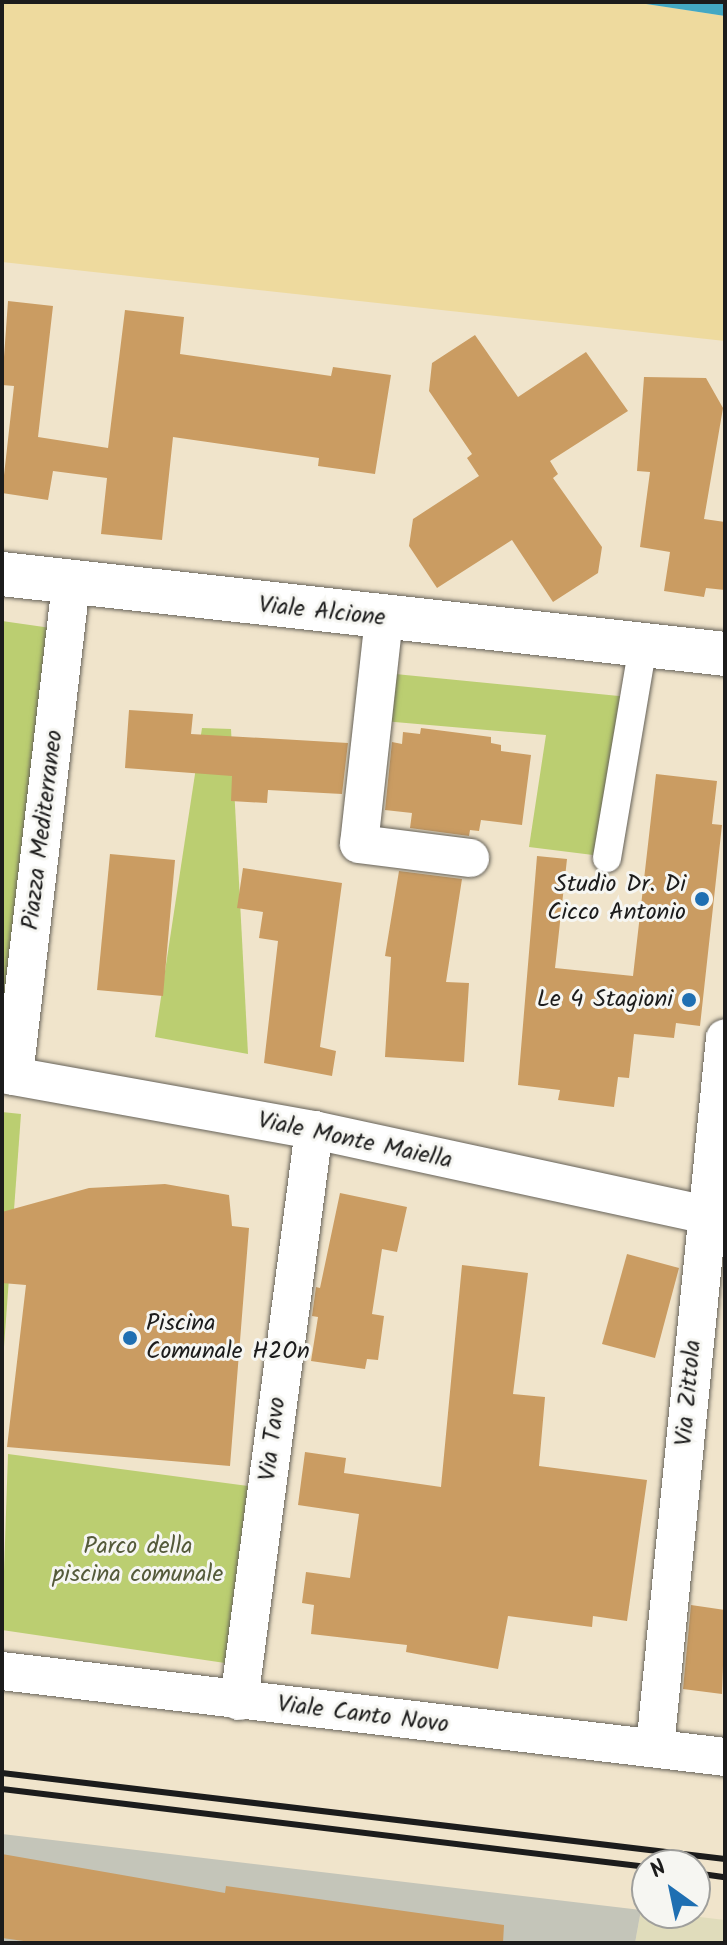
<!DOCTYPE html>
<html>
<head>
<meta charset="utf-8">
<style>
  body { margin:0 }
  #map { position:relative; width:727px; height:1945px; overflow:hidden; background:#f0e4cb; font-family:Kalam,sans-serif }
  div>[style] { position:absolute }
  .built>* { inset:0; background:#e0dcbb }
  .industrial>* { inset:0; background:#c4c5b9 }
  .green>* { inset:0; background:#bbce71 }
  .sand>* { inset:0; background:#eeda9e }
  .water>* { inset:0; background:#43a8c3 }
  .building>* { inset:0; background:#ca9c62 }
  .roads { filter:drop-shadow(0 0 2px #666259) drop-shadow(0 0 2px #666259) }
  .pedestrian>* { height:28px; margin:-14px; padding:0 14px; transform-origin:14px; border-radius:14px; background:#fff }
  .minor>* { height:38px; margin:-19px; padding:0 19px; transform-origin:19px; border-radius:19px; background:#fff }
  .tertiary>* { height:44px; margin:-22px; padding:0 22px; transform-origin:22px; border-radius:22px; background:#fff }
  .rail>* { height:6px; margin:-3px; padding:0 3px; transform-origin:3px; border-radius:3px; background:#1c1c1c }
  .dots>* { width:22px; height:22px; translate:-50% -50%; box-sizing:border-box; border:4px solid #f6f6f2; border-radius:50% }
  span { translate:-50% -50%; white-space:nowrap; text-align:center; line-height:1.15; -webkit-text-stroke:6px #f6f6f2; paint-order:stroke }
  .street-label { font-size:24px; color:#1c1c1c }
  .poi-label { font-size:24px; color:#1c1c1c }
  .right { translate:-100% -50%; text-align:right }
  .left { translate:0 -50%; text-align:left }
  .park-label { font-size:24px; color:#545a3a }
  .frame { position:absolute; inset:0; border:4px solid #1c1c1c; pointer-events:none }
  .north { position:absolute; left:631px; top:1849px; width:80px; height:80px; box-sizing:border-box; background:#f6f6f2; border:2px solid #9f9f9c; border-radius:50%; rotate:327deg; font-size:22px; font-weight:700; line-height:32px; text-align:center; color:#1c1c1c }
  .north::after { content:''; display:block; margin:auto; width:28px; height:36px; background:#1f6fb2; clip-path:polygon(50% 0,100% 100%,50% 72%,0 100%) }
</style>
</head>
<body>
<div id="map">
  <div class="built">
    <div style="clip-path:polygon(641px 1910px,725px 1920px,725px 1943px,635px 1943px)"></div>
  </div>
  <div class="industrial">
    <div style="clip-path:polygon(2px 1834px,641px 1910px,635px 1943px,2px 1943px)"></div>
  </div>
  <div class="green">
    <div style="clip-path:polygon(2px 621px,51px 628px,2px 1033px)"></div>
    <div style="clip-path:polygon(385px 673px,629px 697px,593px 855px,529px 847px,546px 735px,383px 721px)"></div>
    <div style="clip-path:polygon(202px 728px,231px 729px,248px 1054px,155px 1037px)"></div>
    <div style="clip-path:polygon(2px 1112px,21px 1114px,2px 1374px)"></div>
    <div style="clip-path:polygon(8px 1454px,248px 1486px,225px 1663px,2px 1630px)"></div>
  </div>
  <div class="sand">
    <div style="clip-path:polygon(2px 2px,633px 2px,725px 16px,725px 341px,2px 262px)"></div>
  </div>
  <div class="water">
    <div style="clip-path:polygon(633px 2px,725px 2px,725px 16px)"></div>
  </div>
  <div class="building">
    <div style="clip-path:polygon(8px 301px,53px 306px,38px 437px,108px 448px,125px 310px,184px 317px,180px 354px,331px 376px,333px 367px,391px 375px,375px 474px,318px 466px,319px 458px,173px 437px,162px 540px,101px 534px,107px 478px,53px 471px,48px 500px,2px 493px,14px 386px,2px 385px)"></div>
    <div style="clip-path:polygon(475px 335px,518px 397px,586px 352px,628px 411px,550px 461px,558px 474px,553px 478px,602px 547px,598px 573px,553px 602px,512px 540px,437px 588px,409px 546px,413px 519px,479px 476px,467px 458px,472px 454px,429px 391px,432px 363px)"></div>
    <div style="clip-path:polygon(644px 377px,706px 378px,723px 408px,704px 519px,725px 522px,725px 590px,706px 588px,704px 597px,664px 591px,670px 552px,640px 547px,650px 472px,637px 471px)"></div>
    <div style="clip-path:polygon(129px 710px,193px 714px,191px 734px,348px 743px,342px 794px,268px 790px,267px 803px,231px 801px,232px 776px,125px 768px)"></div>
    <div style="clip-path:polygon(421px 728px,491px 737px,491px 743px,501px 745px,501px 751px,531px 755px,522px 825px,481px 820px,479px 831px,470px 830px,469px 836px,410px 828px,412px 813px,385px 810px,392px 742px,402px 744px,403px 732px,420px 734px)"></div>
    <div style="clip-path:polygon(656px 774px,717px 781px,712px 824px,722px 825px,700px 1026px,676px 1023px,674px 1038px,634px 1034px,629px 1078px,618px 1077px,614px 1107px,558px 1100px,560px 1090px,518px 1085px,537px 856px,567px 859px,555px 968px,633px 976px)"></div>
    <div style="clip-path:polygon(110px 854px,175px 860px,163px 996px,97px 990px)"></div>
    <div style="clip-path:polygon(243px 868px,342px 883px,320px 1047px,336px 1051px,332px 1076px,264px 1063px,278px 941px,259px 938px,263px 912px,237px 908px)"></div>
    <div style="clip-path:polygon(399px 871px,462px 879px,446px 982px,469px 983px,464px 1062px,385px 1057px,391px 957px,385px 956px)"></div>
    <div style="clip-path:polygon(165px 1184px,229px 1195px,232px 1226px,249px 1228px,230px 1466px,7px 1447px,26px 1285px,2px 1283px,2px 1212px,89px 1188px)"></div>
    <div style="clip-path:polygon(340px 1193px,407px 1207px,397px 1252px,382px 1249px,372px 1314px,384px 1316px,378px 1360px,367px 1359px,365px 1369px,311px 1361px,318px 1317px,312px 1316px,316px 1287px,320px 1288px)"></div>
    <div style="clip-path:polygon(627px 1254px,679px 1268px,655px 1358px,602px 1344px)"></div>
    <div style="clip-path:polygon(462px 1265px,528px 1273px,513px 1394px,545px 1397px,539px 1466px,647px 1480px,627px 1621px,593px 1616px,592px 1627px,508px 1616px,498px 1669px,406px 1652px,407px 1645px,311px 1634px,314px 1605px,302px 1603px,306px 1572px,350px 1578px,359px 1514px,298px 1505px,305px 1452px,346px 1458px,344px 1473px,441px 1487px)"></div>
    <div style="clip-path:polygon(691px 1605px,725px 1610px,722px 1694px,683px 1689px)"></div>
    <div style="clip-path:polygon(2px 1854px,225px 1893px,226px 1886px,504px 1925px,503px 1943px,38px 1943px,2px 1938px)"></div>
  </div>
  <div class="roads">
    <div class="pedestrian">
      <div style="left:607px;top:858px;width:216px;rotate:-80.4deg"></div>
    </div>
    <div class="minor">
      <div style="left:384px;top:618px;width:227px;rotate:96.3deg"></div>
      <div style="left:359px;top:844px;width:112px;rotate:7.2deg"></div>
      <div style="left:2px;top:1074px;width:317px;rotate:10.2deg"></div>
      <div style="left:314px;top:1130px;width:401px;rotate:12.2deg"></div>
      <div style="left:706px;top:1215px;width:21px;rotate:25deg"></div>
      <div style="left:14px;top:1076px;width:496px;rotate:-83.4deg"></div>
      <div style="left:2px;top:1671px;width:728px;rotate:6.78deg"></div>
      <div style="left:239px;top:1701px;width:576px;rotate:-82.52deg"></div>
      <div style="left:655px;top:1748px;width:713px;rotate:-84.37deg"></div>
    </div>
    <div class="tertiary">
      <div style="left:2px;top:574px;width:727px;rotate:6.31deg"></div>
    </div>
  </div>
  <div class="rail">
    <div style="left:2px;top:1773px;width:728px;rotate:6.78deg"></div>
    <div style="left:2px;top:1789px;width:650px;rotate:6.9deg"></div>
    <div style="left:695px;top:1873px;width:30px;rotate:8deg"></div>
  </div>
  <div class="dots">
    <div style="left:702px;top:899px;background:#1f6fb2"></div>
    <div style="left:689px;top:1000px;background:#1f6fb2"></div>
    <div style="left:130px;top:1338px;background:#1f6fb2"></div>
  </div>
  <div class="street-label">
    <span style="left:322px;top:612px;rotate:6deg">Viale Alcione</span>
    <span style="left:43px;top:830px;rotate:-83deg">Piazza Mediterraneo</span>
    <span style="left:355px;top:1141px;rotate:12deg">Viale Monte Maiella</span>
    <span style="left:689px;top:1393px;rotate:-85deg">Via Zittola</span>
    <span style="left:273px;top:1439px;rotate:-83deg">Via Tavo</span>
    <span style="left:363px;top:1715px;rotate:7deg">Viale Canto Novo</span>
  </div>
  <div class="poi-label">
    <span class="right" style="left:686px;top:899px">Studio Dr. Di<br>Cicco Antonio</span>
    <span class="right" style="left:673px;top:1000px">Le 4 Stagioni</span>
    <span class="left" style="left:146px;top:1338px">Piscina<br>Comunale H2On</span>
  </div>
  <div class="park-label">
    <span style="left:138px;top:1561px">Parco della<br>piscina comunale</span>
  </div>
  <div class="frame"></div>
  <div class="north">N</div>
</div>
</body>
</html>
